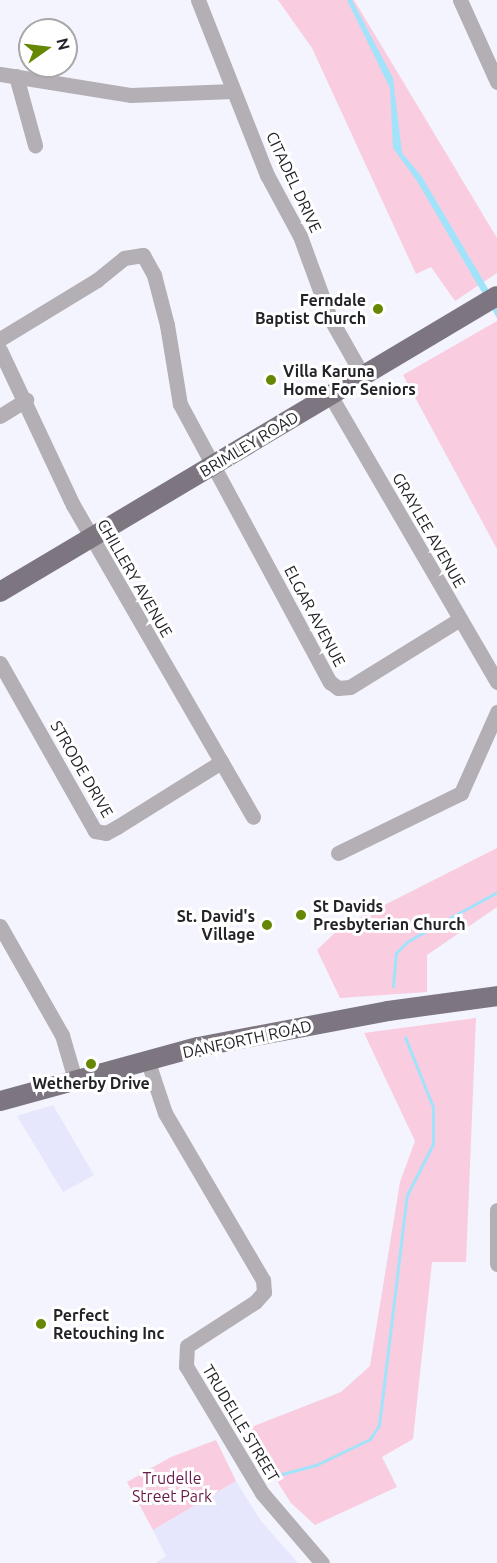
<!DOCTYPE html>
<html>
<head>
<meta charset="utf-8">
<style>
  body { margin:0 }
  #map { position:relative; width:497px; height:1563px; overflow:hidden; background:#f3f4fd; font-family:Ubuntu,sans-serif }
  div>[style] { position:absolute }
  .built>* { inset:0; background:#e6e7fd }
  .green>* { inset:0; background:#f9cce0 }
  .water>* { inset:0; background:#a0e3fa }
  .stream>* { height:3px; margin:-1.5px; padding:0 1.5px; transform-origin:1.5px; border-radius:1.5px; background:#a0e3fa }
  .minor>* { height:15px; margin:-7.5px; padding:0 7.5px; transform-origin:7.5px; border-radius:7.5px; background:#b3afb5 }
  .major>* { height:20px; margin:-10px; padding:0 10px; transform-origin:10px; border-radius:10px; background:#7d7680 }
  .dots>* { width:16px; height:16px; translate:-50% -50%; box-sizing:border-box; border:3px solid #fff; border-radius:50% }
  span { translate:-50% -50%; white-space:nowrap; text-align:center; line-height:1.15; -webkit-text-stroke:6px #fff; paint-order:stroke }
  .street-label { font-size:16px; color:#232328 }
  .poi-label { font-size:16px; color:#232328; font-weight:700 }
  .right { translate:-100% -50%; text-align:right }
  .left { translate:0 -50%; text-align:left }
  .park-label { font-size:16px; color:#691947 }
  .north { position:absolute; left:18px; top:18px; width:60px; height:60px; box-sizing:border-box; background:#fff; border:2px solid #a7a7a9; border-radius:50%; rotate:76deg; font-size:16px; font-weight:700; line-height:24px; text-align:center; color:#232328 }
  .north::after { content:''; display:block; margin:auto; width:21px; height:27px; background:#668701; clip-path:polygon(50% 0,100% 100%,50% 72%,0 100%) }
</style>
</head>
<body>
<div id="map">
  <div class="built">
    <div style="clip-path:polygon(53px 1105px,94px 1175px,63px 1192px,17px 1116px)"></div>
    <div style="clip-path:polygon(236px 1481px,261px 1521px,298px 1563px,156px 1563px,166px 1556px,153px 1530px)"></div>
  </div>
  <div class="green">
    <div style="clip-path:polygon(278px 0,354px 0,497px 238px,497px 273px,455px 301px,431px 267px,416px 274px,312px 48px)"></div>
    <div style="clip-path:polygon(497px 321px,497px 549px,403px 375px)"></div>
    <div style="clip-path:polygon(497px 848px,497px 907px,427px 955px,427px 992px,340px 998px,317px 950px,341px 927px)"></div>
    <div style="clip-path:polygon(476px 1018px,466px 1262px,432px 1262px,413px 1439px,382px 1457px,397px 1487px,315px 1525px,291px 1503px,244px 1430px,341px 1392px,370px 1366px,400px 1182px,415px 1141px,364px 1033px)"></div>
    <div style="clip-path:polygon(216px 1440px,236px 1481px,153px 1530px,127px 1482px,171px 1457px)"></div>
  </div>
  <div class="water">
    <div style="clip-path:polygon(347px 0,352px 0,393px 78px,402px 153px,422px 177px,497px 304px,497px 318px,417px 181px,393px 148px,390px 88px)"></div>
  </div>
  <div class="stream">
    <div style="left:393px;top:986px;width:33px;rotate:-85deg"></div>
    <div style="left:396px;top:953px;width:17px;rotate:-45deg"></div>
    <div style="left:408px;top:941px;width:102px;rotate:-28.8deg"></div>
    <div style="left:282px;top:1474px;width:35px;rotate:-15deg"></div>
    <div style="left:316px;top:1465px;width:60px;rotate:-25.7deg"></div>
    <div style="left:370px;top:1439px;width:17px;rotate:-57deg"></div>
    <div style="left:379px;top:1425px;width:232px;rotate:-83.1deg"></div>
    <div style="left:407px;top:1195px;width:57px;rotate:-63deg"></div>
    <div style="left:433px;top:1144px;width:37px;rotate:-90deg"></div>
    <div style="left:433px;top:1107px;width:75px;rotate:-111.8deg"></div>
  </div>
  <div class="minor">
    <div style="left:198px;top:0;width:188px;rotate:68.5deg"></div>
    <div style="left:267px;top:175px;width:69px;rotate:61.6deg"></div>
    <div style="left:300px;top:236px;width:87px;rotate:69.9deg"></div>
    <div style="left:330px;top:318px;width:67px;rotate:60.4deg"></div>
    <div style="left:460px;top:0;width:90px;rotate:65.7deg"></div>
    <div style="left:0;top:74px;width:133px;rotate:9.1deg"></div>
    <div style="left:131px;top:95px;width:102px;rotate:-2.2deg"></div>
    <div style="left:16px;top:76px;width:72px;rotate:74.6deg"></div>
    <div style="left:0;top:339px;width:114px;rotate:-31.3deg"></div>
    <div style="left:97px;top:280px;width:35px;rotate:-39deg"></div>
    <div style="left:124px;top:258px;width:19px;rotate:-9deg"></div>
    <div style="left:143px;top:255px;width:23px;rotate:61deg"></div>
    <div style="left:154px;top:275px;width:52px;rotate:75.4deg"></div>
    <div style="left:167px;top:325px;width:80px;rotate:80.7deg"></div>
    <div style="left:180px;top:404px;width:316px;rotate:61.7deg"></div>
    <div style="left:330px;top:682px;width:10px;rotate:37deg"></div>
    <div style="left:338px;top:688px;width:12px;rotate:-5deg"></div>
    <div style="left:350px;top:687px;width:129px;rotate:-31.7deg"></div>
    <div style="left:0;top:350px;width:171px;rotate:64.8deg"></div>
    <div style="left:73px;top:505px;width:360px;rotate:60deg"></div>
    <div style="left:330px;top:395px;width:332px;rotate:59.8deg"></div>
    <div style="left:0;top:416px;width:31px;rotate:-32deg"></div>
    <div style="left:0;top:663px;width:193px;rotate:60.5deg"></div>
    <div style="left:95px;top:831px;width:11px;rotate:10deg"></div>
    <div style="left:106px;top:833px;width:13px;rotate:-29deg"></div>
    <div style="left:117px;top:827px;width:123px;rotate:-32deg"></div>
    <div style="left:338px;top:853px;width:137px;rotate:-26deg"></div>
    <div style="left:461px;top:793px;width:89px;rotate:-66deg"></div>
    <div style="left:0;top:926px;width:125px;rotate:60.4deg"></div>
    <div style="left:62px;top:1035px;width:50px;rotate:73.7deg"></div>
    <div style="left:148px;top:1062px;width:54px;rotate:71.6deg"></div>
    <div style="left:165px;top:1113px;width:194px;rotate:59.6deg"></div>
    <div style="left:263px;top:1280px;width:12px;rotate:85deg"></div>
    <div style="left:264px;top:1292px;width:13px;rotate:132deg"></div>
    <div style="left:255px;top:1302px;width:81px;rotate:147.1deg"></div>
    <div style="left:187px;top:1346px;width:20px;rotate:93deg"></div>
    <div style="left:186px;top:1366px;width:148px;rotate:59.1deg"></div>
    <div style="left:262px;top:1493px;width:92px;rotate:49.4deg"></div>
    <div style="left:497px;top:1210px;width:54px;rotate:90deg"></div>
  </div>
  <div class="major">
    <div style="left:0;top:592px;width:578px;rotate:-30.78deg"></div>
    <div style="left:0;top:1101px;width:205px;rotate:-15.3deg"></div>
    <div style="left:198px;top:1047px;width:193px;rotate:-10.7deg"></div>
    <div style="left:388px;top:1011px;width:110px;rotate:-7.8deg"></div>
  </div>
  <div class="dots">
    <div style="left:378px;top:309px;background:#668701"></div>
    <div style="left:271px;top:380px;background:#668701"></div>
    <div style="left:301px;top:915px;background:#668701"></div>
    <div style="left:267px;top:925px;background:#668701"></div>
    <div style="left:91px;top:1064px;background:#668701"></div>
    <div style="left:41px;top:1324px;background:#668701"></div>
  </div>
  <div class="street-label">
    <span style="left:294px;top:182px;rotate:65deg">CITADEL DRIVE</span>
    <span style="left:249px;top:444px;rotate:-31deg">BRIMLEY ROAD</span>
    <span style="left:429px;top:530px;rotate:60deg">GRAYLEE AVENUE</span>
    <span style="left:135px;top:578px;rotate:60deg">CHILLERY AVENUE</span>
    <span style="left:315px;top:616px;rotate:62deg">ELGAR AVENUE</span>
    <span style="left:82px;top:769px;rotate:60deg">STRODE DRIVE</span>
    <span style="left:247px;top:1039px;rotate:-12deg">DANFORTH ROAD</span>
    <span style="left:241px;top:1423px;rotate:59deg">TRUDELLE STREET</span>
  </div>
  <div class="poi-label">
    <span class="right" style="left:366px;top:309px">Ferndale<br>Baptist Church</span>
    <span class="left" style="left:283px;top:380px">Villa Karuna<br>Home For Seniors</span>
    <span class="left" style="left:313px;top:915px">St Davids<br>Presbyterian Church</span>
    <span class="right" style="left:255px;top:925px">St. David's<br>Village</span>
    <span style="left:91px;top:1083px">Wetherby Drive</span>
    <span class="left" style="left:53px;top:1324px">Perfect<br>Retouching Inc</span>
  </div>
  <div class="park-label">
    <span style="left:172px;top:1487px">Trudelle<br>Street Park</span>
  </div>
  <div class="north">N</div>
</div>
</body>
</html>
